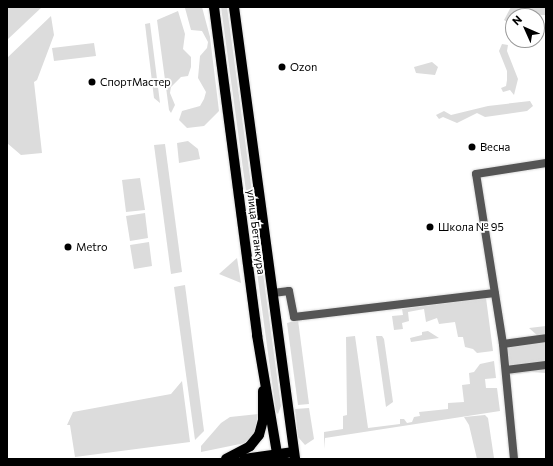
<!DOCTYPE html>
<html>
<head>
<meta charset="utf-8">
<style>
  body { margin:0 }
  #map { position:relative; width:553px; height:466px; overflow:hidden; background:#fff; font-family:Commissioner,sans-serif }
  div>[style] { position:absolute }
  .green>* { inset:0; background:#dcdcdc }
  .roads { filter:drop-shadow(0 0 1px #dbdbdb) drop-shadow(0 0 1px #dbdbdb) }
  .minor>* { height:8px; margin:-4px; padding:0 4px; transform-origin:4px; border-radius:4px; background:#555 }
  .major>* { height:10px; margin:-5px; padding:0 5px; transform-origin:5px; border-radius:5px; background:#000 }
  .dots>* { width:11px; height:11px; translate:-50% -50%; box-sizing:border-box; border:2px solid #fff; border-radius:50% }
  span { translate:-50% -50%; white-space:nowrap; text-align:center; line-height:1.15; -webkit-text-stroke:3.5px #fff; paint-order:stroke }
  .poi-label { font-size:11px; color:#000 }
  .left { translate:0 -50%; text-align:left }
  .street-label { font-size:11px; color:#000 }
  .frame { position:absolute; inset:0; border:8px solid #000; pointer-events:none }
  .north { position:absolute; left:505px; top:8px; width:40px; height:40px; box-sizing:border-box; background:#fff; border:1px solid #999; border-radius:50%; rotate:315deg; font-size:11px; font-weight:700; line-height:16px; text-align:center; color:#000 }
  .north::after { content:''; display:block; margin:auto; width:14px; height:18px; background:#000; clip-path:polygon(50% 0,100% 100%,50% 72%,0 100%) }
</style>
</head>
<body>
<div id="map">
  <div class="green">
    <div style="clip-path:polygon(7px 7px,42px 7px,7px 40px)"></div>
    <div style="clip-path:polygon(202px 7px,210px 37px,219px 111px,204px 126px,187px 128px,179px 120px,182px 111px,200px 106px,204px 99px,206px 92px,198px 78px,200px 56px,207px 48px,208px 42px,202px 31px,191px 30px,185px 8px)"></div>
    <div style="clip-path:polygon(221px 7px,227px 7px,281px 406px,278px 414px,276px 412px)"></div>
    <div style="clip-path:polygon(511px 7px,546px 7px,546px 15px,513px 16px,513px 26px,504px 20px)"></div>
    <div style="clip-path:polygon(178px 11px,185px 34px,183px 49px,191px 57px,191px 67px,188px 76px,181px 77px,171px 87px,170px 93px,175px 105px,171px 113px,169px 110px,157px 20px)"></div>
    <div style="clip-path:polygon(51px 16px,54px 35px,37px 80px,34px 82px,42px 153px,21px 155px,7px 143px,7px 58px)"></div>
    <div style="clip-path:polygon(150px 23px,160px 103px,154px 98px,145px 24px)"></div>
    <div style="clip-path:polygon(94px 43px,96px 56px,54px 61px,52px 48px)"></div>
    <div style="clip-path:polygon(502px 44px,508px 45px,507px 51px,518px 79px,514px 95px,510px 90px,503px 92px,501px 88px,506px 86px,507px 80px,507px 71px,499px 51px)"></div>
    <div style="clip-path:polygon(432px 62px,438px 67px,435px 75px,416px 73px,414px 67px)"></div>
    <div style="clip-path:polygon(530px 101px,533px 106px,527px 111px,485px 117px,477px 113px,457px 123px,443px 117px,439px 119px,436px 115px,444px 111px,451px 115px,488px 106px)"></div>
    <div style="clip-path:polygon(188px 141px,198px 149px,200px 159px,179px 163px,177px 143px)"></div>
    <div style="clip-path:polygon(165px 144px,182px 272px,171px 274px,154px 145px)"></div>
    <div style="clip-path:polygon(140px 178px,145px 210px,126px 212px,122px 180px)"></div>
    <div style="clip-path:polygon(145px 213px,148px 238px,130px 241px,126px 216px)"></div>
    <div style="clip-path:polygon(149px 242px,152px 266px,134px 269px,130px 245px)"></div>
    <div style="clip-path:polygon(237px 258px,241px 283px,219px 274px)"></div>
    <div style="clip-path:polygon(185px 285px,204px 431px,195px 440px,174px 287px)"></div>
    <div style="clip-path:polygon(486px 298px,493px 351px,477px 353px,473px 349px,465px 347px,463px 337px,458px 337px,455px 322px,439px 324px,437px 318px,426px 322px,424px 309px,408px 312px,409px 321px,402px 323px,403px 329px,394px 330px,392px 316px,403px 315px,402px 309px)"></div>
    <div style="clip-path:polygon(298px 320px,309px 404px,298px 405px,287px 323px)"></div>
    <div style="clip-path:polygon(546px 326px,546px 373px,532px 372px,509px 375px,504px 341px,538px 336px,529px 328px)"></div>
    <div style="clip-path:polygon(428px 331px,439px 338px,411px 342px,410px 338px,422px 335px,422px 332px)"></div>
    <div style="clip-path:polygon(355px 336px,368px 428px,400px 424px,400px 419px,404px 419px,407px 423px,412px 422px,414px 417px,420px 416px,419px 412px,448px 409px,448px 403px,464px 402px,462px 385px,470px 384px,469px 373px,474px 372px,480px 364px,494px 361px,496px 378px,485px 379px,486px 388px,497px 388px,500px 411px,325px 438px,324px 449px,324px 432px,343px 429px,343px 416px,347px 415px,346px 337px)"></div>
    <div style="clip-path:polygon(376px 336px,382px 336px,384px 339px,393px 402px,386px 407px)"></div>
    <div style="clip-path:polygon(182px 381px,190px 442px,75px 457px,70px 425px,67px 425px,73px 412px,171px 394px)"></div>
    <div style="clip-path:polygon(309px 408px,314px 439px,305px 445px,298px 437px,295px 409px)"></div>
    <div style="clip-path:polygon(258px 414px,254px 435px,245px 443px,201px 452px,201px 446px,221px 423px,230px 417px)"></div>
    <div style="clip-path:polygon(485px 415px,488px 418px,494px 458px,477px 459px,469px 425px,464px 417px)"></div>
  </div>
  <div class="roads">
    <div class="minor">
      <div style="left:273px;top:293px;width:16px;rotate:-7deg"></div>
      <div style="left:289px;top:291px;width:26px;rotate:79deg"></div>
      <div style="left:294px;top:317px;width:202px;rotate:-6.8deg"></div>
      <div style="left:503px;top:344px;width:43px;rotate:-7.9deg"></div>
      <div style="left:506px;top:370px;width:40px;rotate:-7.1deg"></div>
      <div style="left:514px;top:459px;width:116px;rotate:-95.5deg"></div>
      <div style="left:503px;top:344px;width:172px;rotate:-99deg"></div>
      <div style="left:476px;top:174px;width:71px;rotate:-8.9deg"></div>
    </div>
    <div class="major">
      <div style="left:214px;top:7px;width:331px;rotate:82.5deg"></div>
      <div style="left:257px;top:335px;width:126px;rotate:80.4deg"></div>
      <div style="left:234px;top:7px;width:456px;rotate:82.3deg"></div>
      <div style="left:226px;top:459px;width:27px;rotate:-28deg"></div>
      <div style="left:250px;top:446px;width:14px;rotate:-51deg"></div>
      <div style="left:259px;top:435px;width:16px;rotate:-75deg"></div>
      <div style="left:263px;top:420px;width:29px;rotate:-90deg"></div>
      <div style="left:244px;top:459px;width:50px;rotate:-8deg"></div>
    </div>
  </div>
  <div class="dots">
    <div style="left:282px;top:67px;background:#000"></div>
    <div style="left:92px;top:82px;background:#000"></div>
    <div style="left:472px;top:147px;background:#000"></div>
    <div style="left:430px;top:227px;background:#000"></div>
    <div style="left:68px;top:247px;background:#000"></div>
  </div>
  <div class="poi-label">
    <span class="left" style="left:290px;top:67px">Ozon</span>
    <span class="left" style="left:100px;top:82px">СпортМастер</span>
    <span class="left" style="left:480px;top:147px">Весна</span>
    <span class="left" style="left:438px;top:227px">Школа № 95</span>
    <span class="left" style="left:76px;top:247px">Metro</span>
  </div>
  <div class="street-label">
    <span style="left:256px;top:232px;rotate:83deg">улица Бетанкура</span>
  </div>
  <div class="frame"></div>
  <div class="north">N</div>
</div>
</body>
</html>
